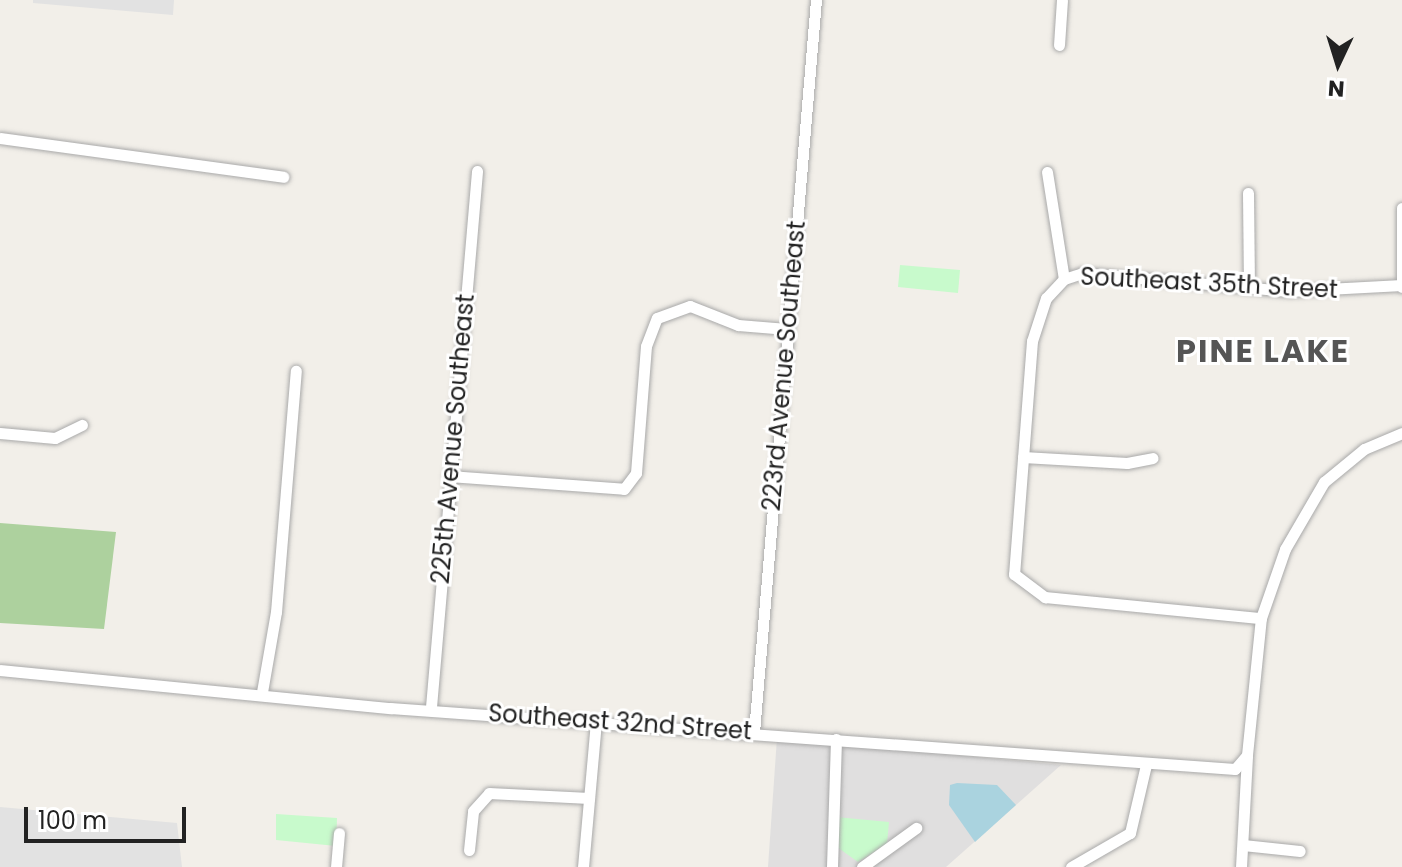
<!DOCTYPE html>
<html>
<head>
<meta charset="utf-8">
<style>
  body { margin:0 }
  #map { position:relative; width:1402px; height:867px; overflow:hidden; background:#f2efe9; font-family:Poppins,sans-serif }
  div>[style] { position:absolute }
  .residential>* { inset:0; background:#e0dfdf }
  .forest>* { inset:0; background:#add19e }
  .park>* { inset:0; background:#c8facc }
  .parking>* { inset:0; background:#e2e2e2 }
  .water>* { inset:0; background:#aad3df }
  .roads { filter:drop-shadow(0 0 2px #a9a9a9) drop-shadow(0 0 2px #a9a9a9) }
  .street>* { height:11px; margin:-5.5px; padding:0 5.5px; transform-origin:5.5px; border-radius:5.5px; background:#fff }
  span { translate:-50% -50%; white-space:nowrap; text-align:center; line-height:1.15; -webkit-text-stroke:6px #fff; paint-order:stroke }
  .street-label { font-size:24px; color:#222 }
  .district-label { font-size:32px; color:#555; font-weight:700; letter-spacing:2px }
  .north { position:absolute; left:1298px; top:24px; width:80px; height:80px; -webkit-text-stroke:6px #fff; paint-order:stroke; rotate:184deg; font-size:22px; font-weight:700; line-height:32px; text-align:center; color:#222 }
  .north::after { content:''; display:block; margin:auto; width:28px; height:36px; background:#222; clip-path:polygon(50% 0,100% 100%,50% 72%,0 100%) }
  .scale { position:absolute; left:24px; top:807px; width:162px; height:36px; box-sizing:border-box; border:4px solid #222; border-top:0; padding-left:10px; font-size:24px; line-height:28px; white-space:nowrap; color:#222; -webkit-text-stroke:6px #fff; paint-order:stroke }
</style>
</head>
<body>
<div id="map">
  <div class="residential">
    <div style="clip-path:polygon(777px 738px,1061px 765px,946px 867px,768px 867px)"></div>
  </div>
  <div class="forest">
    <div style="clip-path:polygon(0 523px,116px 532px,104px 629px,0 623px)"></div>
  </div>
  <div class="park">
    <div style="clip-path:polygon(900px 265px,960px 270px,958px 293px,898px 287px)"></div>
    <div style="clip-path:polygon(276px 814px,337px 818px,336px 846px,276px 840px)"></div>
    <div style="clip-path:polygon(836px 817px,889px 822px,887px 844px,858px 862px,837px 847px)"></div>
  </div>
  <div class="parking">
    <div style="clip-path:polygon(33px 0,174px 0,173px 15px,33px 3px)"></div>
    <div style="clip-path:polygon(0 807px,177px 823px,182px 867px,0 867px)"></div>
  </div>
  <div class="water">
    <div style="clip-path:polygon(957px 783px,997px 785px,1016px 805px,975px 842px,949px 805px,950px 785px)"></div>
  </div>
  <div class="roads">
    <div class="street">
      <div style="left:1059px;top:45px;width:45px;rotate:-86.2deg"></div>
      <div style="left:0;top:138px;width:286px;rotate:7.8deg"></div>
      <div style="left:1047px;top:172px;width:108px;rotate:81deg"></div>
      <div style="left:1064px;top:279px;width:26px;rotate:133deg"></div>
      <div style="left:1046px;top:298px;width:45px;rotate:108deg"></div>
      <div style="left:1032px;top:341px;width:234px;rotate:94.4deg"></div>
      <div style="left:1014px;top:574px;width:39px;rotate:37deg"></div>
      <div style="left:1045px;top:597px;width:217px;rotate:5.6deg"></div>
      <div style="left:1248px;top:193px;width:95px;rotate:89.4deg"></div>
      <div style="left:1402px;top:208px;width:79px;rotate:90deg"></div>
      <div style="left:1064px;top:279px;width:19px;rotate:-18deg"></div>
      <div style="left:1082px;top:273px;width:208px;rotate:5deg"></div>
      <div style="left:1289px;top:291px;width:113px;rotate:-3deg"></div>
      <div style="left:0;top:433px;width:55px;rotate:5.2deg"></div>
      <div style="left:55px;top:438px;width:30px;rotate:-26deg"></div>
      <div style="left:1023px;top:457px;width:104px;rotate:3.3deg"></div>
      <div style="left:1127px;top:463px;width:26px;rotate:-11deg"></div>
      <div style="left:449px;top:476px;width:175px;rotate:4.2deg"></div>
      <div style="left:624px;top:489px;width:20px;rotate:-53deg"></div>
      <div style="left:636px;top:473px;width:127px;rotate:-85.5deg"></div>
      <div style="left:646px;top:346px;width:30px;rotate:-69deg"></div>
      <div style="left:657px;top:318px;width:35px;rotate:-20deg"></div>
      <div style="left:690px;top:306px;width:52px;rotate:21.6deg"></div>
      <div style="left:738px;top:325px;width:49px;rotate:4.7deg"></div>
      <div style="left:0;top:670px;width:392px;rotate:5.6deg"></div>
      <div style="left:390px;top:708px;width:847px;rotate:4.13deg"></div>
      <div style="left:1235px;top:769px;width:18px;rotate:-49deg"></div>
      <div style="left:1247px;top:755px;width:138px;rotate:-84.2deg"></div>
      <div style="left:1261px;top:618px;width:73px;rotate:-70.8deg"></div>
      <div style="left:1285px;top:549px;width:78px;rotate:-59.8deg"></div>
      <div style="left:1324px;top:482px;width:52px;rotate:-39.5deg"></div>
      <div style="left:1364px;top:449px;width:41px;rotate:-22.8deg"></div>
      <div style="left:262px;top:692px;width:81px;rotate:-80.1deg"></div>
      <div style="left:276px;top:612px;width:242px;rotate:-85.3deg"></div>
      <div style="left:431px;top:707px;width:538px;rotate:-85.09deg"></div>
      <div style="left:754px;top:732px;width:735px;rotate:-85.16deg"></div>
      <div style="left:1243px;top:845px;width:57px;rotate:6deg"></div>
      <div style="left:469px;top:850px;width:39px;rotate:-84deg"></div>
      <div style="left:473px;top:811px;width:24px;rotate:-48deg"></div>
      <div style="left:489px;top:793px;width:100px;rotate:2.9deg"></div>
      <div style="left:336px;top:867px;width:34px;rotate:-85deg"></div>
      <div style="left:583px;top:867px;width:147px;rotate:-84.9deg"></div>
      <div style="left:832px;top:867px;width:128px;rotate:-88.2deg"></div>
      <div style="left:862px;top:867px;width:67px;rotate:-35.8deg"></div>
      <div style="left:1071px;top:867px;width:68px;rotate:-30deg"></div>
      <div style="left:1130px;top:833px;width:70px;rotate:-76.8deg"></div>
      <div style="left:1241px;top:867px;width:111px;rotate:-86.9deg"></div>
    </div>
  </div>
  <div class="street-label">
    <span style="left:1209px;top:283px;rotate:3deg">Southeast 35th Street</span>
    <span style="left:784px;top:366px;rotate:-85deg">223rd Avenue Southeast</span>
    <span style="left:453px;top:439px;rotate:-85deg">225th Avenue Southeast</span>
    <span style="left:620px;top:722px;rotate:4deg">Southeast 32nd Street</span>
  </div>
  <div class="district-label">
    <span style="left:1263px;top:351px">PINE LAKE</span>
  </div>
  <div class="north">N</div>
  <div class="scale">100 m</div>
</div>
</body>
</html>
